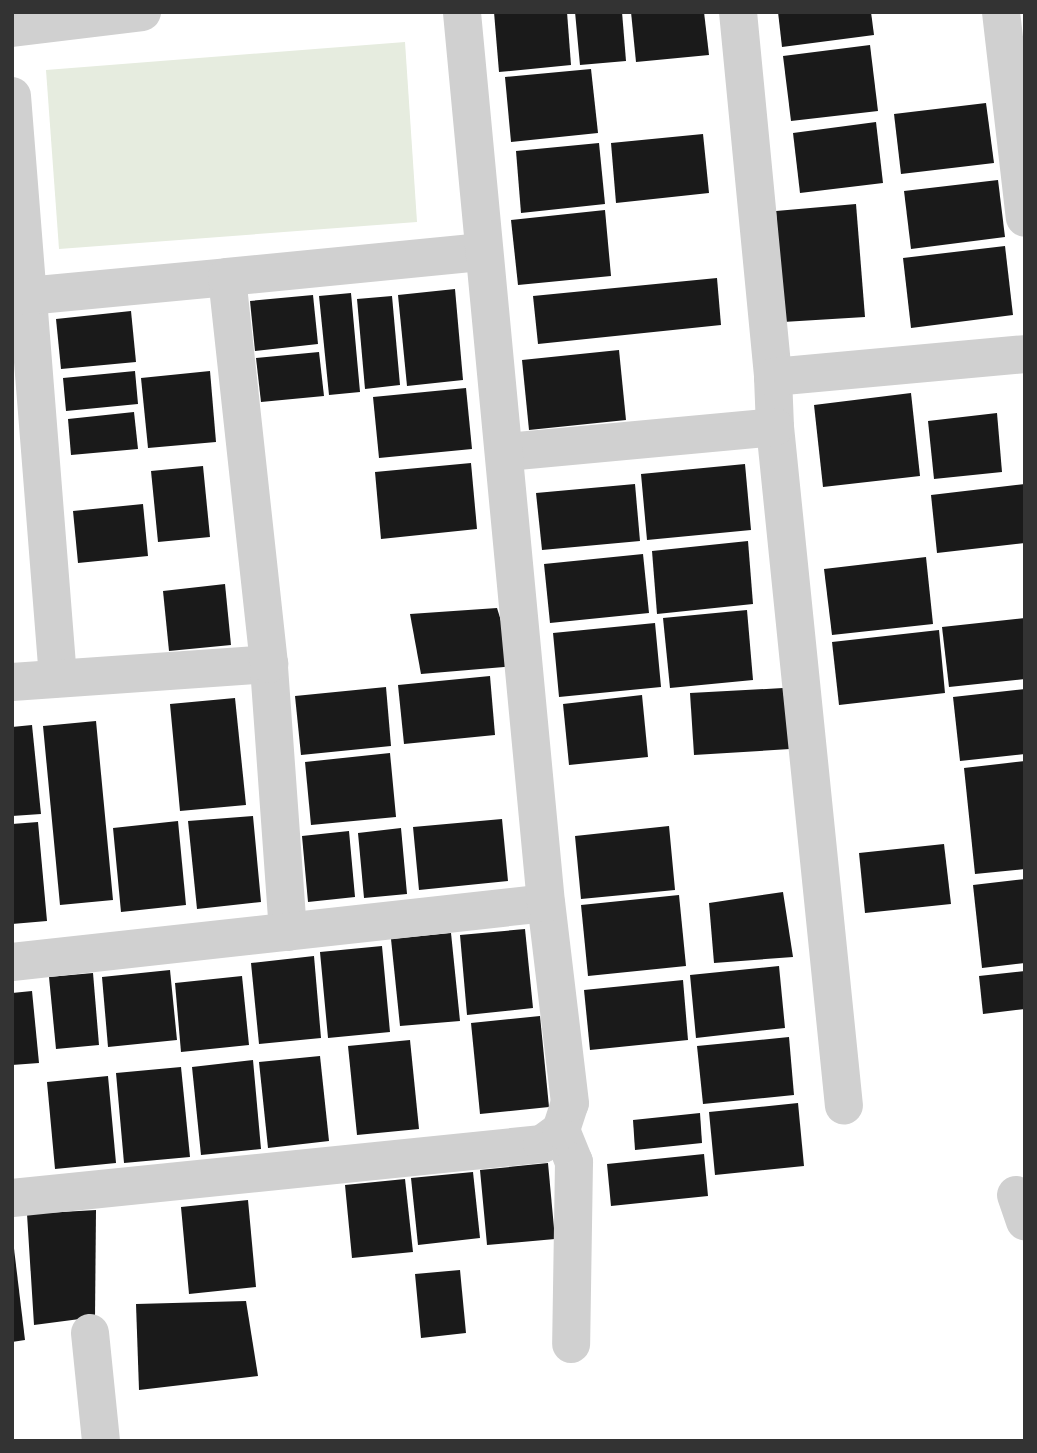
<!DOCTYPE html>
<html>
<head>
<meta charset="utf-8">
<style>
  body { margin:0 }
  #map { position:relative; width:1037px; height:1453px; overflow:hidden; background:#fff; font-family:"Exo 2",sans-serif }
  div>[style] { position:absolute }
  .green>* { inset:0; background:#e6ecdf }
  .building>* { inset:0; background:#1a1a1a }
  .minor>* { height:38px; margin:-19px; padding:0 19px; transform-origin:19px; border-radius:19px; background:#d0d0d0 }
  span { translate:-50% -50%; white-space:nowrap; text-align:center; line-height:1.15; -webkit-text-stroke:7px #fff; paint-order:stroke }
  .frame { position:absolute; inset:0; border:14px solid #333; pointer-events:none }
</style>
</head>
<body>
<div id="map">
  <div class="green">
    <div style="clip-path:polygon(405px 42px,417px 222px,59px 249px,46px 70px)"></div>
  </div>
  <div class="building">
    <div style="clip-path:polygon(494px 12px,567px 12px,571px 65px,499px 72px)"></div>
    <div style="clip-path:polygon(575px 12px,622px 12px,626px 61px,580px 65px)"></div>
    <div style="clip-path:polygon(631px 12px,704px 12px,709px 55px,636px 62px)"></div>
    <div style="clip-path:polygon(778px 12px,871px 12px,874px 35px,782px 47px)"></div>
    <div style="clip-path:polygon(870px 45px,878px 111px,791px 121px,783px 56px)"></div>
    <div style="clip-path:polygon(591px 69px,598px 133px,511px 142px,505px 77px)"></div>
    <div style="clip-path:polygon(986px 103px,994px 163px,901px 174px,894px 114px)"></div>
    <div style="clip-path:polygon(876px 122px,883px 183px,800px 193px,793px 133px)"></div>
    <div style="clip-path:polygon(703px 134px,709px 193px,616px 203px,611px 143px)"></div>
    <div style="clip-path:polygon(599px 143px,605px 204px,521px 213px,516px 151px)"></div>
    <div style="clip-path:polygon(998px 180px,1005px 237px,911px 249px,904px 191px)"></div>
    <div style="clip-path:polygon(856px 204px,865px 317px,783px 322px,776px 211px)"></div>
    <div style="clip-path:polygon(605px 210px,611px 276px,518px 285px,511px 220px)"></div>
    <div style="clip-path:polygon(1005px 246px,1013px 315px,911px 328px,903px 258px)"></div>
    <div style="clip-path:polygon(717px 278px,721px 325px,538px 344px,533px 296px)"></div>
    <div style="clip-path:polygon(455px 289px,463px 380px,407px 386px,398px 295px)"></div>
    <div style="clip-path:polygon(351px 293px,360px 392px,329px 395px,319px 296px)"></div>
    <div style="clip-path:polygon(313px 295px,318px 344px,255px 351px,250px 301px)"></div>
    <div style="clip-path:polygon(392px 296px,400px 385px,365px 389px,357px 299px)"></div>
    <div style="clip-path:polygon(131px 311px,136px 362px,61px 369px,56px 319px)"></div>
    <div style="clip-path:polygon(619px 350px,626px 420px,529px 430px,522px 360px)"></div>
    <div style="clip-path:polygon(319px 352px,324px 396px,261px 402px,256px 358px)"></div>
    <div style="clip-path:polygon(135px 371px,138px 404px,66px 411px,63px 378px)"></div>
    <div style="clip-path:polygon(210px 371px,216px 442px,148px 448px,141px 378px)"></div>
    <div style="clip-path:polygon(466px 388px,472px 449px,379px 458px,373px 397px)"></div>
    <div style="clip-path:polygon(911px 393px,920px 476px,823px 487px,814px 405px)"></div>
    <div style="clip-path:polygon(134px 412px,138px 449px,71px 455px,68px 419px)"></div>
    <div style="clip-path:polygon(997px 413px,1002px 472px,934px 479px,928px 421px)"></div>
    <div style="clip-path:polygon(471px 463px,477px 529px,381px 539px,375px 472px)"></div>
    <div style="clip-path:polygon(745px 464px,751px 530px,647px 540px,641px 474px)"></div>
    <div style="clip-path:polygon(203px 466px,210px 537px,158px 542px,151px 471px)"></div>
    <div style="clip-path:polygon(635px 484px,640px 541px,542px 550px,536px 493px)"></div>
    <div style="clip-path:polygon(1025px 484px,1025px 543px,937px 553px,931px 495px)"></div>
    <div style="clip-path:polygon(143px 504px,148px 556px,78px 563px,73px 511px)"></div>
    <div style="clip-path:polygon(748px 541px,753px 604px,657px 614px,652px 551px)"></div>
    <div style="clip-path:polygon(643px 554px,649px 613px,550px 623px,544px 564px)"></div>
    <div style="clip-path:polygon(926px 557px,933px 624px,832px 635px,824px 569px)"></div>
    <div style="clip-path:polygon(225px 584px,231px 645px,169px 651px,163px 591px)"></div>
    <div style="clip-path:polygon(497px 608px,515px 666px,421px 674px,410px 614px)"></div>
    <div style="clip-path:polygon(747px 610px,753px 680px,670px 688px,663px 618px)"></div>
    <div style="clip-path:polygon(1025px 618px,1025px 679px,949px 687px,942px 627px)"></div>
    <div style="clip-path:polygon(655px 623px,661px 687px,559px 697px,553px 633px)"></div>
    <div style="clip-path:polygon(939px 630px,945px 693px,839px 705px,832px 642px)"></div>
    <div style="clip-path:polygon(490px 676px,495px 735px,404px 744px,398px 685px)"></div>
    <div style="clip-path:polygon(386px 687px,391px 746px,301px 755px,295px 696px)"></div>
    <div style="clip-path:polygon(783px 688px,790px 749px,694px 755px,690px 693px)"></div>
    <div style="clip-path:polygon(1025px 689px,1025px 754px,960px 761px,953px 697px)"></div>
    <div style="clip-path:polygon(642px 695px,648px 757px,569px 765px,563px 704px)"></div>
    <div style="clip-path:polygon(235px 698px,246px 805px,180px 811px,170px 704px)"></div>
    <div style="clip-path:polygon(96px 721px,113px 900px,60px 905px,43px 726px)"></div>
    <div style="clip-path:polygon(32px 725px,41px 814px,12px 816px,12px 727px)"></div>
    <div style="clip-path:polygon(390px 753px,396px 817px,311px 825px,305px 762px)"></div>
    <div style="clip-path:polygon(1025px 761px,1025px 869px,975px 874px,964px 768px)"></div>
    <div style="clip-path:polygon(253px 816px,261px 902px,197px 909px,188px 821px)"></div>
    <div style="clip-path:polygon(502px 819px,508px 881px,419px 890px,413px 827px)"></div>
    <div style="clip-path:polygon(178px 821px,186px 905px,121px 912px,113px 828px)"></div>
    <div style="clip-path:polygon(38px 822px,47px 921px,12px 924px,12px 824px)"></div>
    <div style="clip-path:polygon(669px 826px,675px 890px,581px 899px,575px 836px)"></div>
    <div style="clip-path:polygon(401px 828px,407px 894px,364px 898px,358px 833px)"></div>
    <div style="clip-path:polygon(349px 831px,355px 897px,308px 902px,302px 836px)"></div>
    <div style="clip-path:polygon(944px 844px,951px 904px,865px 913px,859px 853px)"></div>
    <div style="clip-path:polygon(1025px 879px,1025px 963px,982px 968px,973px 885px)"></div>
    <div style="clip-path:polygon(783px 892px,793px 957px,714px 963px,709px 903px)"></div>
    <div style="clip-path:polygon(679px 895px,686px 966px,588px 976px,581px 905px)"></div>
    <div style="clip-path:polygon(525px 929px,533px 1008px,467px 1015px,460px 935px)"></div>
    <div style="clip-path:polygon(451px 933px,460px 1021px,400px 1026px,391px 939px)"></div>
    <div style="clip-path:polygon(382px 946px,390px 1032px,328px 1038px,320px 952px)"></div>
    <div style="clip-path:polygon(314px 956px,321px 1038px,259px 1044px,251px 963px)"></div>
    <div style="clip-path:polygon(779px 966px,785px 1028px,696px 1038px,690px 975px)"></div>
    <div style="clip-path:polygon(170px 970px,177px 1040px,108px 1047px,102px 977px)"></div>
    <div style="clip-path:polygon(1025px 971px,1025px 1009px,983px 1014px,979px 976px)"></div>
    <div style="clip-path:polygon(93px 973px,99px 1045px,56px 1049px,49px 977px)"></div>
    <div style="clip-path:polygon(242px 976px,249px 1045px,181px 1052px,175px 983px)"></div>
    <div style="clip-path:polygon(683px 980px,688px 1040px,590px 1050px,584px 990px)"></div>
    <div style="clip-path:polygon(32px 991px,39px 1063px,12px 1065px,12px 993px)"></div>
    <div style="clip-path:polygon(540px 1016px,549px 1107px,480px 1114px,471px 1023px)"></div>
    <div style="clip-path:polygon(789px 1037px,794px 1095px,703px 1104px,697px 1046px)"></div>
    <div style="clip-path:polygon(410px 1040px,419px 1129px,357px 1135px,348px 1046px)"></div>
    <div style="clip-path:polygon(320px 1056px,329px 1141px,268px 1148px,259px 1062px)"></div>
    <div style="clip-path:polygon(253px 1060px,261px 1149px,201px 1155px,192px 1067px)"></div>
    <div style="clip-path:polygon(181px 1067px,190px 1157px,124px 1163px,116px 1073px)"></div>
    <div style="clip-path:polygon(108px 1076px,116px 1163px,55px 1169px,47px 1082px)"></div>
    <div style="clip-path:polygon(798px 1103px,804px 1166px,715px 1175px,709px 1112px)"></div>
    <div style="clip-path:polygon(700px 1113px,702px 1143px,635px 1150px,633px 1120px)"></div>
    <div style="clip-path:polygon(704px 1154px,708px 1196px,611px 1206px,607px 1164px)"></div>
    <div style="clip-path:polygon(548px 1163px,555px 1239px,487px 1245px,480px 1170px)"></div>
    <div style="clip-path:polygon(473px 1172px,480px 1238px,418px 1245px,411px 1178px)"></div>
    <div style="clip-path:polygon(405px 1179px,413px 1252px,352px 1258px,345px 1185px)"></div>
    <div style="clip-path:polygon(248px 1200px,256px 1287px,189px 1294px,181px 1207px)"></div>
    <div style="clip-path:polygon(96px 1210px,95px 1317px,34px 1325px,27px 1214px)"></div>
    <div style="clip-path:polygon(12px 1232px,25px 1340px,12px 1342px)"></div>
    <div style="clip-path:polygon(460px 1270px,466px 1333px,421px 1338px,415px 1274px)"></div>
    <div style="clip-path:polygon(246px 1301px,258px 1376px,139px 1390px,136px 1304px)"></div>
  </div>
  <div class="minor">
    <div style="left:738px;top:12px;width:367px;rotate:84.5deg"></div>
    <div style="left:773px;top:377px;width:50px;rotate:87.7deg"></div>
    <div style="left:775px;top:427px;width:682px;rotate:84.2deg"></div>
    <div style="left:1001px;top:12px;width:207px;rotate:83.4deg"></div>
    <div style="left:12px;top:28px;width:131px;rotate:-7deg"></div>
    <div style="left:12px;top:96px;width:584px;rotate:85.48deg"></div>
    <div style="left:27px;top:296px;width:201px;rotate:-5.4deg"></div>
    <div style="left:773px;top:377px;width:253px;rotate:-5.2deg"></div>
    <div style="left:506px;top:452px;width:270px;rotate:-5.3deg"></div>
    <div style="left:12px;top:682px;width:258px;rotate:-4deg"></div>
    <div style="left:288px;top:932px;width:269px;rotate:-94.1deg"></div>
    <div style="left:269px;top:664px;width:389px;rotate:-96.2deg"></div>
    <div style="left:227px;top:277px;width:257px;rotate:-5.6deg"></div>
    <div style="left:12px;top:962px;width:537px;rotate:-6.3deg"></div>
    <div style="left:561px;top:1130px;width:35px;rotate:68deg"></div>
    <div style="left:574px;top:1162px;width:182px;rotate:90.9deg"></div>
    <div style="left:1016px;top:1195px;width:28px;rotate:71deg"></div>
    <div style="left:12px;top:1198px;width:533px;rotate:-5.82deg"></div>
    <div style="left:542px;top:1144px;width:24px;rotate:-36deg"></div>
    <div style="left:561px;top:1130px;width:28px;rotate:-72deg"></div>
    <div style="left:570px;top:1103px;width:201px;rotate:-96.8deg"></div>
    <div style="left:546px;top:903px;width:895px;rotate:-95.39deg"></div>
    <div style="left:90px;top:1333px;width:109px;rotate:84.2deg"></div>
  </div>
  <div class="frame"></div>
</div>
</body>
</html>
